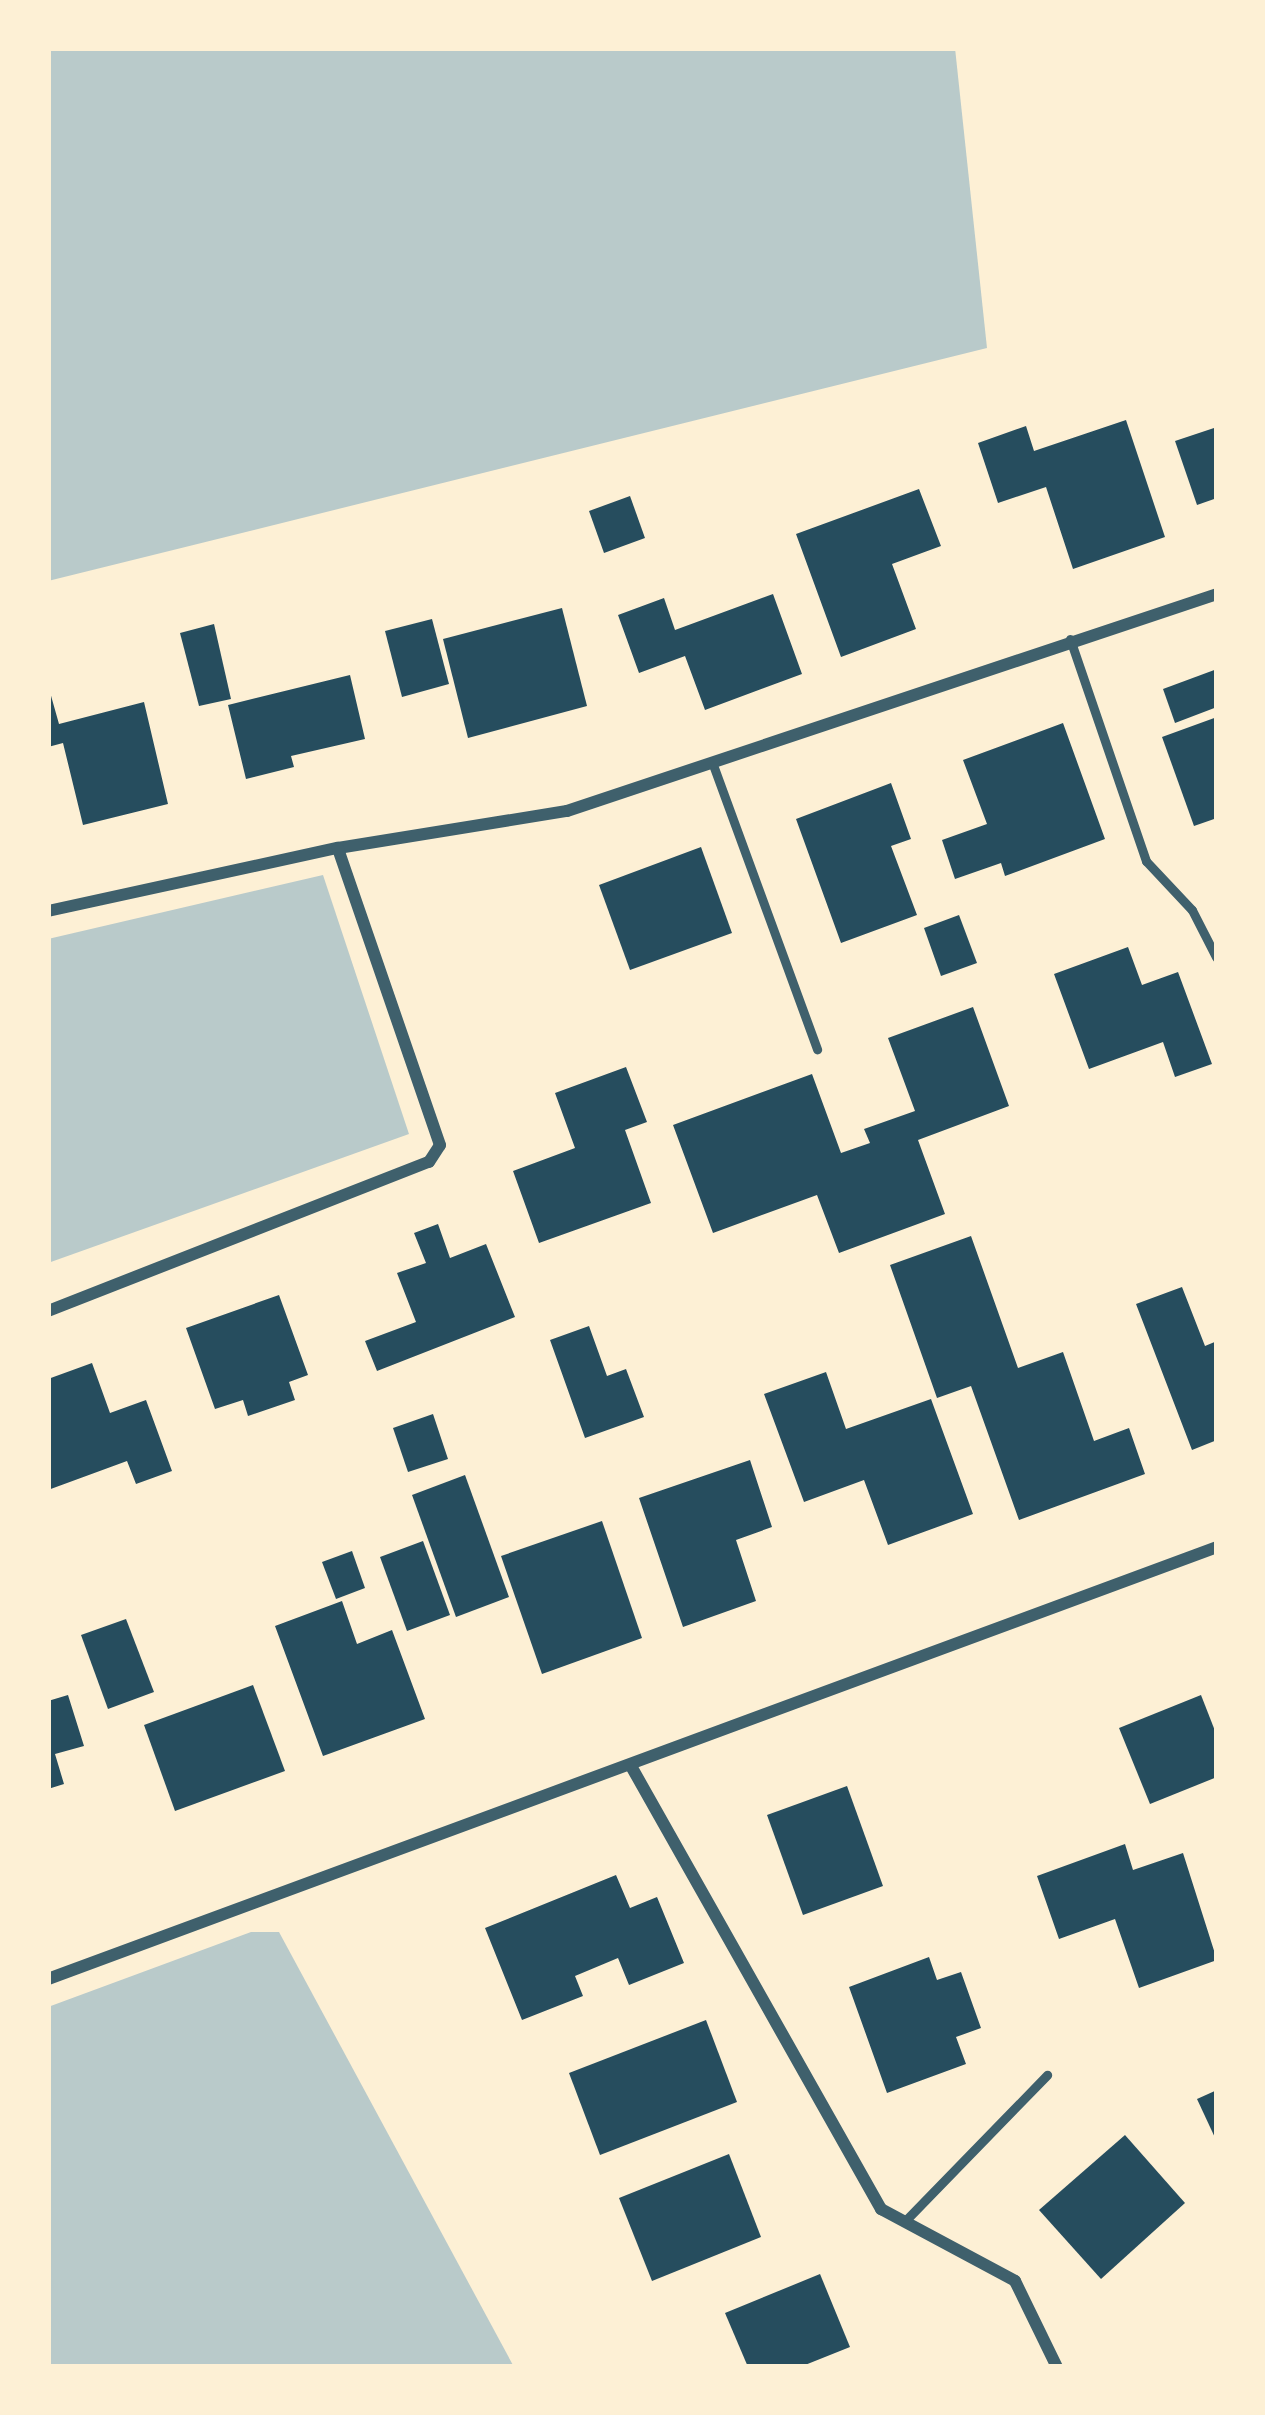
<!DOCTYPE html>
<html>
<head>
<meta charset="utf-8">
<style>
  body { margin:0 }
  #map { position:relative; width:1265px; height:2415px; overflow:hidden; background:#fdf0d5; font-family:"IBM Plex Sans",sans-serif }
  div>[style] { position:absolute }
  .green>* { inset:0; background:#b9caca }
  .building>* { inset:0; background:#264d5e }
  .service>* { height:9px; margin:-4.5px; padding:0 4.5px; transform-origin:4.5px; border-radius:4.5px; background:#3f606c }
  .minor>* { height:12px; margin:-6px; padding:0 6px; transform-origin:6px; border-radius:6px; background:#3f606c }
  span { translate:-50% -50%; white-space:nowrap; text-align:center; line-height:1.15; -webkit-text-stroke:12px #fdf0d5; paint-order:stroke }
  .frame { position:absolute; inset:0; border:51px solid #fdf0d5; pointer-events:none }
</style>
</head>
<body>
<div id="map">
  <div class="green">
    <div style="clip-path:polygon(48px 48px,955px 48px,987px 348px,48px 581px)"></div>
    <div style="clip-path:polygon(323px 875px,409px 1134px,48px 1263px,48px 939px)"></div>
    <div style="clip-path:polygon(251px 1932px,279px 1932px,514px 2367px,48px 2367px,48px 2007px)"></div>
  </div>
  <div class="building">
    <div style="clip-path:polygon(1126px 420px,1165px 537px,1073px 569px,1046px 487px,998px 503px,978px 443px,1026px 426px,1034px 451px)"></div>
    <div style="clip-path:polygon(1217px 427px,1217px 498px,1197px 505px,1175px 441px)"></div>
    <div style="clip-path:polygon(919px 489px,941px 546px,892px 564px,916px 629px,841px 657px,796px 534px)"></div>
    <div style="clip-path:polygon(630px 496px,645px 538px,604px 553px,589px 511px)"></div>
    <div style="clip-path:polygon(773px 594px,802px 674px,705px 710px,685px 656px,639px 673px,618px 615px,664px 598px,675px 630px)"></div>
    <div style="clip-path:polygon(562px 608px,587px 706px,468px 738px,443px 639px)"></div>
    <div style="clip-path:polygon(432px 619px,449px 684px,402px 697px,385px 631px)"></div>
    <div style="clip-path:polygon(214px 624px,231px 699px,199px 706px,180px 633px)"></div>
    <div style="clip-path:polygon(1217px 669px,1217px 707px,1175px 723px,1163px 689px)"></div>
    <div style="clip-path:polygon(350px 675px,365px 739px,291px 756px,294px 767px,246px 779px,228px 705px)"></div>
    <div style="clip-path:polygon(48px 685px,59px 724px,144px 702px,168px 804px,83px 825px,63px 743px,48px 747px)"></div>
    <div style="clip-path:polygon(1217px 717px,1217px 818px,1194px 826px,1162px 737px)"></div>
    <div style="clip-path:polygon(1063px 723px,1105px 839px,1005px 876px,1001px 863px,955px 879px,942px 840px,987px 824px,963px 760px)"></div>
    <div style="clip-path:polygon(891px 783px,911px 839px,891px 846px,917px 915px,841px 943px,796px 819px)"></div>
    <div style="clip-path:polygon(701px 847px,732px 933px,630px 970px,599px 885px)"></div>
    <div style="clip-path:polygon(959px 915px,977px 963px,941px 976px,924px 928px)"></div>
    <div style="clip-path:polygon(1128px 947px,1142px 985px,1178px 972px,1212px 1064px,1175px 1077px,1163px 1042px,1089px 1069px,1054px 974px)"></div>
    <div style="clip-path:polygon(973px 1007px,1009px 1106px,918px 1140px,945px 1214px,839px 1253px,817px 1195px,713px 1233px,673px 1125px,812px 1074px,841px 1153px,870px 1143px,864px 1129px,915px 1111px,888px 1038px)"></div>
    <div style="clip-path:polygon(626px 1067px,647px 1122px,625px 1130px,651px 1203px,539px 1243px,513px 1171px,575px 1148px,555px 1093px)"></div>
    <div style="clip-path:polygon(438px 1224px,450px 1258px,486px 1244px,515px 1317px,377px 1371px,365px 1341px,416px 1322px,397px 1273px,426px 1263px,414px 1233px)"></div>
    <div style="clip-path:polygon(971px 1236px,1018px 1368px,1063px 1352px,1094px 1441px,1129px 1428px,1145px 1474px,1019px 1520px,971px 1386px,937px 1398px,890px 1265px)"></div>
    <div style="clip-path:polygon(1182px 1287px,1205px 1346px,1217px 1341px,1217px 1440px,1192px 1450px,1136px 1304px)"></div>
    <div style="clip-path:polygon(279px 1295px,308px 1375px,289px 1382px,295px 1400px,248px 1416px,243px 1400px,215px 1409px,186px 1328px)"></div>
    <div style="clip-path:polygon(589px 1326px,607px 1376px,626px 1369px,644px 1417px,585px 1438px,550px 1340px)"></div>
    <div style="clip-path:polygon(92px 1363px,110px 1413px,146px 1400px,172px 1471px,136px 1484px,127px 1461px,48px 1490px,48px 1379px)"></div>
    <div style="clip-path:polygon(826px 1372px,846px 1429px,931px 1399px,973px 1514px,888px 1545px,864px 1480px,804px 1502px,764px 1394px)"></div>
    <div style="clip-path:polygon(433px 1414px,448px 1459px,408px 1472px,393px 1428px)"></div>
    <div style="clip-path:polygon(750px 1460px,772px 1527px,736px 1540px,756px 1601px,683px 1627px,639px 1498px)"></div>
    <div style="clip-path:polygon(465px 1475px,509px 1597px,456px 1617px,412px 1495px)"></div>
    <div style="clip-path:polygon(602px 1521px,642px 1638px,542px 1674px,501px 1556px)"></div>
    <div style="clip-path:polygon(423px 1541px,450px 1615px,407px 1631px,380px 1557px)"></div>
    <div style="clip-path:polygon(352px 1551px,365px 1588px,336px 1599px,322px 1562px)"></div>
    <div style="clip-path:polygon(342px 1601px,357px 1644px,392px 1630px,425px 1719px,323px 1756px,275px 1626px)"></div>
    <div style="clip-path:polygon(126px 1619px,154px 1692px,108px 1709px,81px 1635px)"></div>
    <div style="clip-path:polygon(253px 1685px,285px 1771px,175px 1811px,144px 1725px)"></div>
    <div style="clip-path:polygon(68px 1695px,84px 1746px,55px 1754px,64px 1784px,48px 1789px,48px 1701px)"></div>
    <div style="clip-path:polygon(1201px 1695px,1217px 1736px,1217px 1777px,1150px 1804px,1119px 1728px)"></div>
    <div style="clip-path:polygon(847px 1786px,883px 1886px,803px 1915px,767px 1815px)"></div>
    <div style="clip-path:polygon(1125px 1844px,1133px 1870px,1183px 1853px,1217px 1960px,1139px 1988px,1115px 1919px,1059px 1939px,1037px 1876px)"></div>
    <div style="clip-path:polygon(616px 1875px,630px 1908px,657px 1897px,684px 1963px,629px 1985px,618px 1958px,575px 1976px,583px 1996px,522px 2020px,485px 1928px)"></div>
    <div style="clip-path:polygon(929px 1957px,937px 1980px,961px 1972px,981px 2028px,956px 2037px,966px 2064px,887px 2093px,849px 1987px)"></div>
    <div style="clip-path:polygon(706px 2020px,737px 2102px,600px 2155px,569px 2073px)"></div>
    <div style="clip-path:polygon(1217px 2090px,1217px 2142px,1197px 2099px)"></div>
    <div style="clip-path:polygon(1125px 2135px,1185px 2203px,1101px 2279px,1039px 2210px)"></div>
    <div style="clip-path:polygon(729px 2154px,761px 2237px,652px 2281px,619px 2198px)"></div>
    <div style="clip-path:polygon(820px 2274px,850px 2347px,800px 2367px,748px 2367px,725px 2313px)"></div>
  </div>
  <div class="service">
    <div style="left:1070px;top:639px;width:235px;rotate:71.1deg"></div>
    <div style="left:1146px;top:861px;width:67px;rotate:46.8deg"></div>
    <div style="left:1192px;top:910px;width:53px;rotate:62.9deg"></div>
    <div style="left:712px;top:762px;width:306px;rotate:69.9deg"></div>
    <div style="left:905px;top:2221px;width:204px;rotate:-45.8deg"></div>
  </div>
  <div class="minor">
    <div style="left:48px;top:911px;width:297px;rotate:-12.3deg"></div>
    <div style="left:338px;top:848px;width:232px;rotate:-9.2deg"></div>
    <div style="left:567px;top:811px;width:685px;rotate:-18.46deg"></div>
    <div style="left:48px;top:1311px;width:409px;rotate:-21.4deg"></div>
    <div style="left:429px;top:1162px;width:20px;rotate:-57deg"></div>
    <div style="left:440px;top:1145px;width:314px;rotate:-109deg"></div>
    <div style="left:631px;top:1766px;width:509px;rotate:60.56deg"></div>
    <div style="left:881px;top:2209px;width:152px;rotate:28.2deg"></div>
    <div style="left:1015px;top:2281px;width:96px;rotate:64deg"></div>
    <div style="left:48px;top:1979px;width:1246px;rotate:-20.28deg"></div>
  </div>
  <div class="frame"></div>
</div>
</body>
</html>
